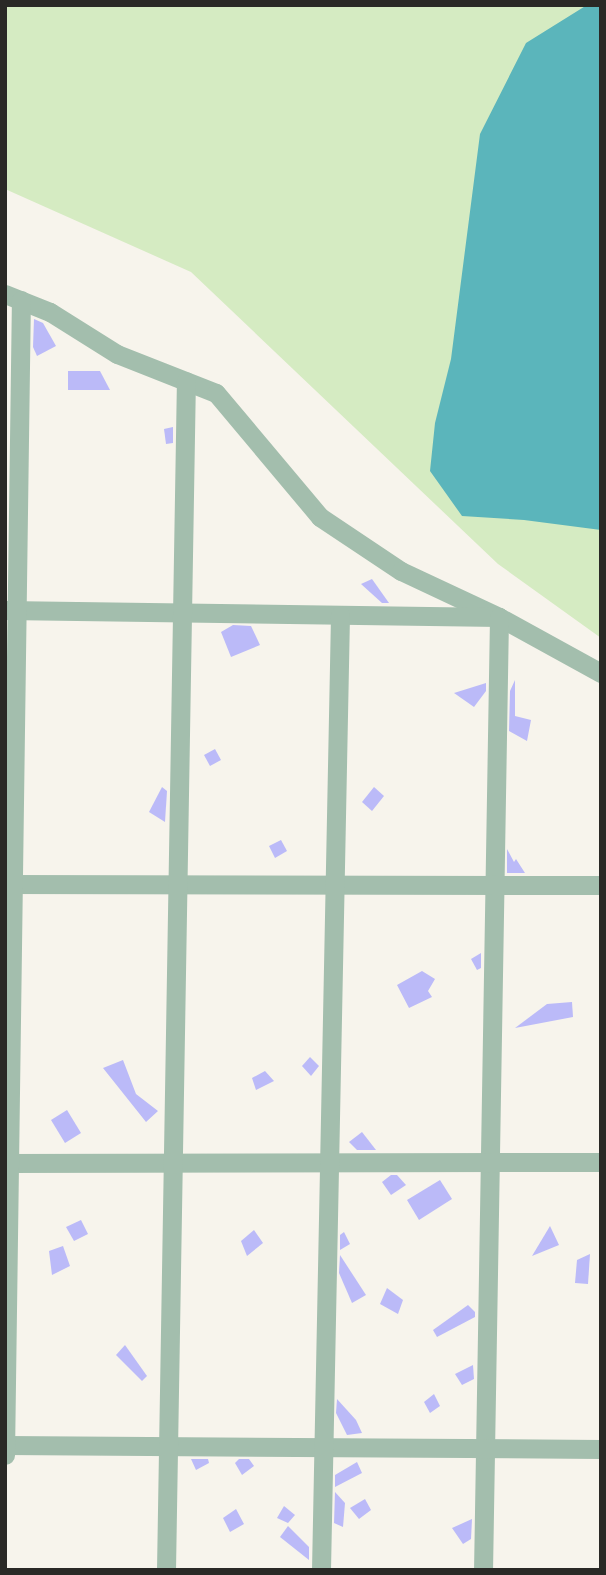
<!DOCTYPE html>
<html>
<head>
<meta charset="utf-8">
<style>
  body { margin:0 }
  #map { position:relative; width:606px; height:1575px; overflow:hidden; background:#f7f4ec; font-family:"Nunito Sans",sans-serif }
  div>[style] { position:absolute }
  .green>* { inset:0; background:#d5ebc2 }
  .water>* { inset:0; background:#5bb5bb }
  .building>* { inset:0; background:#bbbaf8 }
  .street>* { height:19px; margin:-9.5px; padding:0 9.5px; transform-origin:9.5px; border-radius:9.5px; background:#a3bead }
  span { translate:-50% -50%; white-space:nowrap; text-align:center; line-height:1.15; -webkit-text-stroke:6px #fff; paint-order:stroke }
  .frame { position:absolute; inset:0; border:7px solid #2a2926; pointer-events:none }
</style>
</head>
<body>
<div id="map">
  <div class="green">
    <div style="clip-path:polygon(5px 5px,601px 5px,601px 638px,498px 564px,191px 272px,5px 189px)"></div>
  </div>
  <div class="water">
    <div style="clip-path:polygon(587px 5px,601px 5px,601px 530px,524px 520px,462px 516px,430px 471px,435px 423px,451px 359px,480px 134px,526px 43px)"></div>
  </div>
  <div class="building">
    <div style="clip-path:polygon(34px 319px,43px 323px,56px 346px,37px 356px,33px 347px)"></div>
    <div style="clip-path:polygon(68px 371px,100px 371px,110px 390px,68px 390px)"></div>
    <div style="clip-path:polygon(173px 427px,173px 443px,166px 444px,164px 429px)"></div>
    <div style="clip-path:polygon(372px 579px,389px 603px,382px 603px,361px 584px)"></div>
    <div style="clip-path:polygon(233px 625px,251px 626px,260px 645px,231px 657px,221px 632px)"></div>
    <div style="clip-path:polygon(515px 680px,515px 716px,531px 720px,527px 741px,509px 731px,510px 691px)"></div>
    <div style="clip-path:polygon(486px 683px,486px 691px,474px 707px,454px 693px)"></div>
    <div style="clip-path:polygon(215px 749px,221px 760px,210px 766px,204px 755px)"></div>
    <div style="clip-path:polygon(162px 787px,167px 791px,165px 822px,149px 812px)"></div>
    <div style="clip-path:polygon(374px 787px,384px 796px,372px 811px,362px 802px)"></div>
    <div style="clip-path:polygon(281px 840px,287px 851px,275px 858px,269px 846px)"></div>
    <div style="clip-path:polygon(507px 849px,514px 862px,516px 859px,525px 873px,507px 873px)"></div>
    <div style="clip-path:polygon(481px 953px,481px 968px,477px 970px,471px 959px)"></div>
    <div style="clip-path:polygon(422px 971px,435px 979px,428px 991px,432px 997px,409px 1008px,397px 985px)"></div>
    <div style="clip-path:polygon(572px 1002px,573px 1017px,515px 1028px,547px 1004px)"></div>
    <div style="clip-path:polygon(310px 1057px,319px 1066px,311px 1076px,302px 1066px)"></div>
    <div style="clip-path:polygon(123px 1060px,136px 1094px,158px 1111px,146px 1122px,103px 1068px)"></div>
    <div style="clip-path:polygon(265px 1071px,274px 1081px,256px 1090px,252px 1078px)"></div>
    <div style="clip-path:polygon(67px 1110px,81px 1133px,65px 1143px,51px 1120px)"></div>
    <div style="clip-path:polygon(362px 1132px,376px 1150px,357px 1150px,349px 1142px)"></div>
    <div style="clip-path:polygon(391px 1175px,397px 1175px,406px 1185px,391px 1195px,382px 1182px)"></div>
    <div style="clip-path:polygon(440px 1180px,452px 1199px,419px 1220px,407px 1200px)"></div>
    <div style="clip-path:polygon(81px 1220px,88px 1234px,74px 1241px,66px 1227px)"></div>
    <div style="clip-path:polygon(550px 1226px,559px 1245px,532px 1256px)"></div>
    <div style="clip-path:polygon(254px 1230px,263px 1243px,247px 1256px,241px 1241px)"></div>
    <div style="clip-path:polygon(344px 1232px,350px 1244px,340px 1250px,340px 1235px)"></div>
    <div style="clip-path:polygon(63px 1246px,70px 1266px,52px 1275px,49px 1251px)"></div>
    <div style="clip-path:polygon(590px 1254px,588px 1284px,575px 1283px,577px 1260px)"></div>
    <div style="clip-path:polygon(340px 1255px,366px 1295px,352px 1303px,339px 1273px)"></div>
    <div style="clip-path:polygon(387px 1288px,403px 1300px,398px 1314px,380px 1304px)"></div>
    <div style="clip-path:polygon(468px 1305px,475px 1312px,475px 1317px,437px 1337px,433px 1330px)"></div>
    <div style="clip-path:polygon(125px 1345px,147px 1376px,142px 1381px,116px 1355px)"></div>
    <div style="clip-path:polygon(473px 1365px,474px 1379px,462px 1385px,455px 1374px)"></div>
    <div style="clip-path:polygon(434px 1394px,440px 1406px,430px 1413px,424px 1402px)"></div>
    <div style="clip-path:polygon(337px 1399px,356px 1420px,362px 1433px,347px 1435px,336px 1413px)"></div>
    <div style="clip-path:polygon(191px 1459px,208px 1459px,209px 1463px,196px 1470px)"></div>
    <div style="clip-path:polygon(239px 1459px,249px 1459px,254px 1466px,242px 1475px,235px 1463px)"></div>
    <div style="clip-path:polygon(357px 1462px,362px 1473px,335px 1487px,335px 1475px)"></div>
    <div style="clip-path:polygon(335px 1492px,345px 1503px,343px 1527px,334px 1523px)"></div>
    <div style="clip-path:polygon(365px 1499px,371px 1510px,359px 1519px,350px 1508px)"></div>
    <div style="clip-path:polygon(284px 1506px,295px 1515px,288px 1523px,277px 1518px)"></div>
    <div style="clip-path:polygon(236px 1509px,244px 1524px,230px 1532px,223px 1518px)"></div>
    <div style="clip-path:polygon(472px 1519px,471px 1539px,463px 1544px,452px 1528px)"></div>
    <div style="clip-path:polygon(288px 1526px,309px 1547px,309px 1560px,280px 1537px)"></div>
  </div>
  <div class="street">
    <div style="left:5px;top:294px;width:48px;rotate:21.8deg"></div>
    <div style="left:50px;top:312px;width:79px;rotate:32.1deg"></div>
    <div style="left:117px;top:354px;width:106px;rotate:21.5deg"></div>
    <div style="left:216px;top:393px;width:162px;rotate:50deg"></div>
    <div style="left:320px;top:517px;width:97px;rotate:33.7deg"></div>
    <div style="left:401px;top:571px;width:108px;rotate:25.1deg"></div>
    <div style="left:499px;top:617px;width:116px;rotate:28.8deg"></div>
    <div style="left:5px;top:610px;width:494px;rotate:0.8deg"></div>
    <div style="left:499px;top:617px;width:953px;rotate:90.96deg"></div>
    <div style="left:5px;top:884px;width:596px;rotate:0.1deg"></div>
    <div style="left:5px;top:1163px;width:596px;rotate:-0.1deg"></div>
    <div style="left:5px;top:1445px;width:596px;rotate:0.38deg"></div>
    <div style="left:5px;top:1455px;width:1155px;rotate:-89.21deg"></div>
    <div style="left:166px;top:1570px;width:1189px;rotate:-89.04deg"></div>
    <div style="left:321px;top:1570px;width:955px;rotate:-88.86deg"></div>
  </div>
  <div class="frame"></div>
</div>
</body>
</html>
